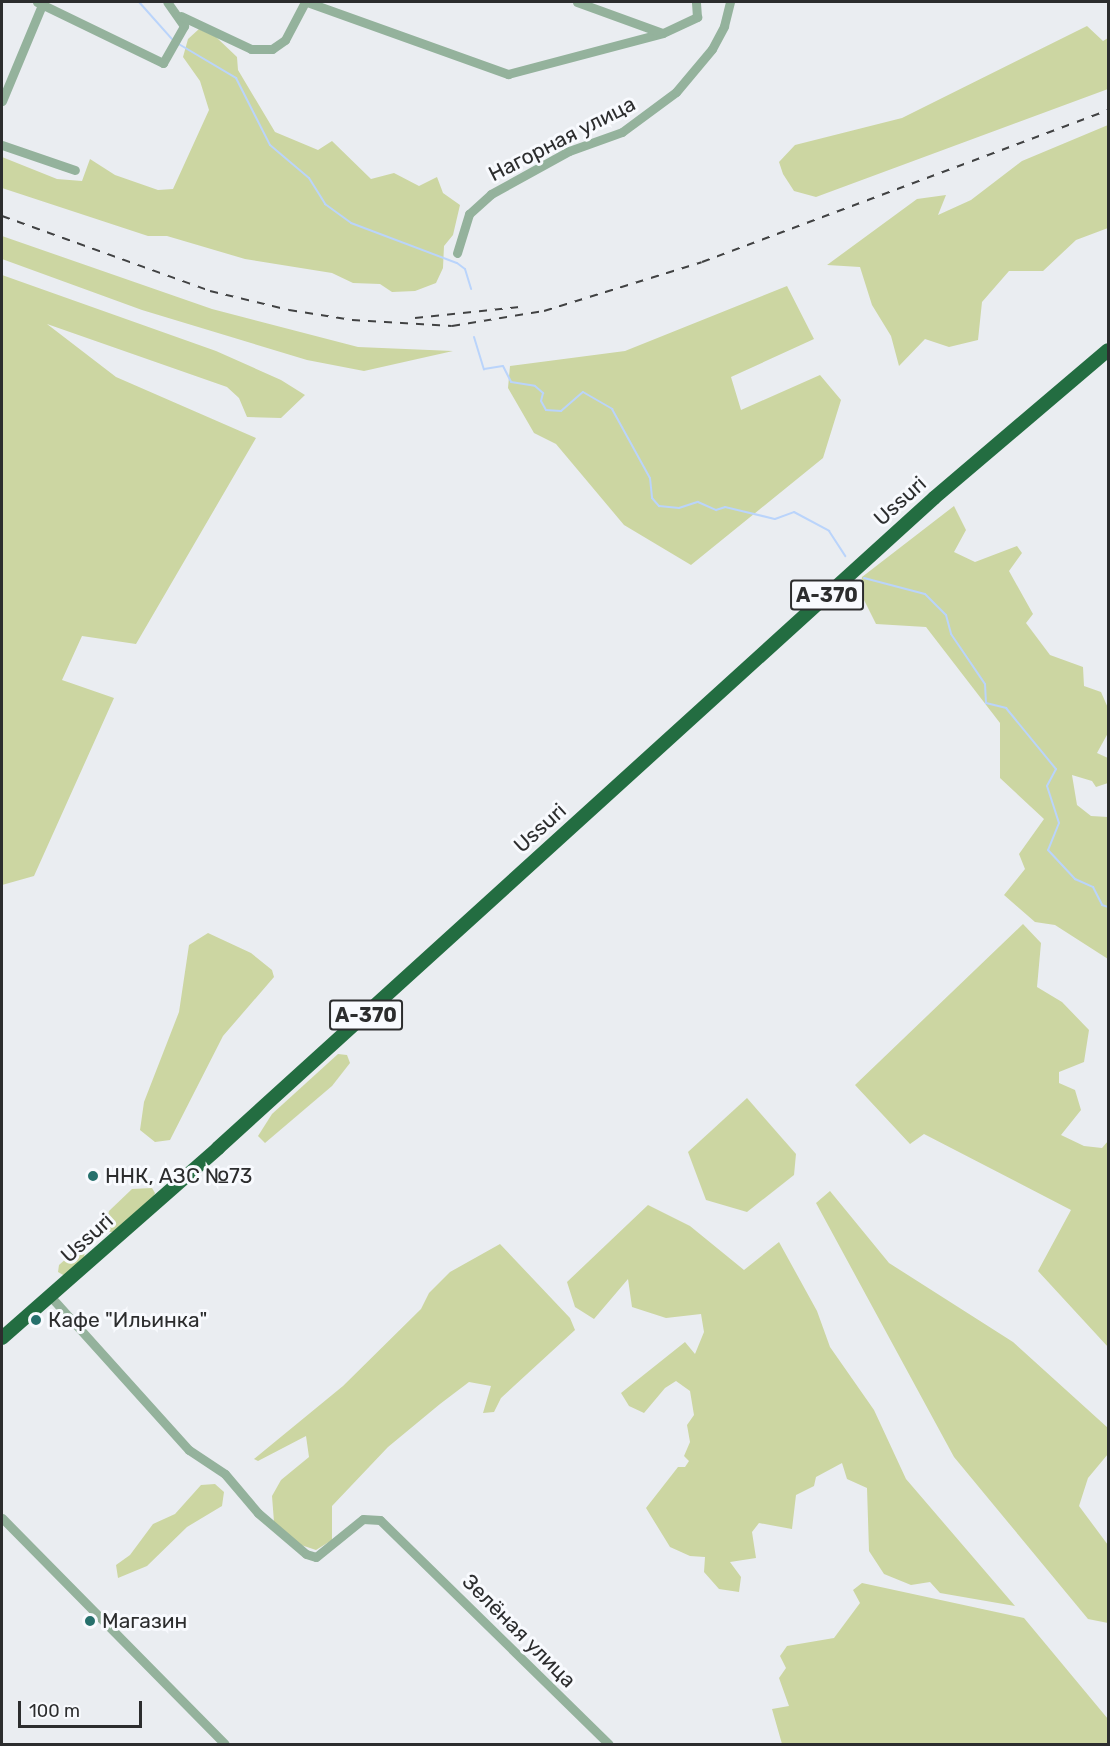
<!DOCTYPE html>
<html>
<head>
<meta charset="utf-8">
<style>
  body { margin:0 }
  #map { position:relative; width:1110px; height:1746px; overflow:hidden; background:#eaedf1; font-family:Rubik,sans-serif }
  div>[style] { position:absolute }
  .green>* { inset:0; background:#ccd6a2 }
  .stream>* { height:2px; margin:-1px; padding:0 1px; transform-origin:1px; border-radius:1px; background:#bad4fb }
  .minor>* { height:9px; margin:-4.5px; padding:0 4.5px; transform-origin:4.5px; border-radius:4.5px; background:#94b29c }
  .highway>* { height:14px; margin:-7px; padding:0 7px; transform-origin:7px; border-radius:7px; background:#236d41 }
  .rail>* { height:2px; margin-top:-1px; transform-origin:0; background:repeating-linear-gradient(90deg,#414243 0 8px,transparent 0 16px) }
  .dots>* { width:16px; height:16px; translate:-50% -50%; box-sizing:border-box; border:3px solid #f8fafe; border-radius:50% }
  span { translate:-50% -50%; white-space:nowrap; text-align:center; line-height:1.15; -webkit-text-stroke:6px #f8fafe; paint-order:stroke }
  .shield-label span { padding:2px 4px; background:#f8fafe; border:2px solid; border-radius:4px; -webkit-text-stroke-width:0 }
  .shield-label { font-size:20px; color:#2c2d2e; font-weight:700 }
  .street-label { font-size:21px; color:#2c2d2e }
  .poi-label { font-size:21px; color:#2c2d2e }
  .left { translate:0 -50%; text-align:left }
  .frame { position:absolute; inset:0; border:3px solid #2c2d2e; pointer-events:none }
  .scale { position:absolute; left:18px; top:1701px; width:124px; height:27px; box-sizing:border-box; border:3px solid #2c2d2e; border-top:0; padding-left:8px; font-size:18px; line-height:21px; white-space:nowrap; color:#2c2d2e; -webkit-text-stroke:4px #f8fafe; paint-order:stroke }
</style>
</head>
<body>
<div id="map">
  <div class="green">
    <div style="clip-path:polygon(1087px 26px,1103px 41px,1108px 38px,1108px 89px,816px 197px,794px 191px,783px 174px,779px 162px,795px 145px,902px 118px)"></div>
    <div style="clip-path:polygon(199px 29px,216px 37px,237px 57px,238px 70px,275px 132px,318px 150px,332px 141px,371px 179px,394px 173px,419px 186px,437px 177px,443px 193px,460px 205px,453px 235px,444px 246px,443px 268px,436px 283px,415px 291px,392px 292px,380px 284px,353px 283px,332px 273px,245px 259px,167px 236px,148px 236px,2px 188px,2px 157px,57px 179px,82px 181px,90px 159px,115px 175px,158px 190px,173px 189px,209px 110px,200px 81px,183px 57px,188px 39px)"></div>
    <div style="clip-path:polygon(1108px 125px,1108px 228px,1076px 240px,1043px 271px,1009px 271px,982px 302px,978px 340px,949px 347px,925px 339px,899px 366px,891px 336px,872px 305px,860px 267px,827px 265px,917px 199px,946px 195px,938px 215px,971px 200px,1022px 161px)"></div>
    <div style="clip-path:polygon(2px 236px,212px 309px,358px 347px,453px 351px,364px 371px,307px 360px,142px 310px,2px 259px)"></div>
    <div style="clip-path:polygon(2px 275px,216px 351px,281px 380px,305px 395px,281px 418px,247px 417px,239px 398px,227px 387px,47px 324px,116px 377px,256px 438px,136px 644px,82px 636px,62px 680px,114px 698px,34px 876px,2px 885px)"></div>
    <div style="clip-path:polygon(787px 286px,814px 339px,731px 377px,741px 410px,820px 375px,841px 400px,823px 458px,691px 565px,624px 525px,556px 444px,534px 433px,508px 388px,510px 366px,625px 351px)"></div>
    <div style="clip-path:polygon(954px 506px,966px 530px,954px 552px,975px 562px,1017px 546px,1022px 553px,1009px 571px,1033px 614px,1026px 623px,1050px 655px,1083px 667px,1084px 686px,1101px 692px,1108px 708px,1108px 733px,1097px 753px,1108px 758px,1108px 783px,1096px 787px,1092px 781px,1072px 775px,1077px 805px,1091px 816px,1108px 817px,1108px 959px,1055px 925px,1035px 922px,1004px 895px,1025px 869px,1019px 854px,1044px 819px,1000px 778px,1000px 723px,926px 627px,876px 624px,860px 592px,862px 577px)"></div>
    <div style="clip-path:polygon(1023px 924px,1041px 943px,1037px 987px,1062px 1002px,1089px 1030px,1084px 1062px,1059px 1072px,1059px 1083px,1075px 1090px,1081px 1110px,1061px 1135px,1084px 1146px,1102px 1148px,1108px 1141px,1108px 1347px,1038px 1271px,1071px 1210px,924px 1134px,910px 1144px,855px 1085px)"></div>
    <div style="clip-path:polygon(208px 933px,251px 953px,272px 970px,274px 977px,223px 1036px,170px 1140px,155px 1142px,140px 1130px,144px 1102px,179px 1012px,189px 945px)"></div>
    <div style="clip-path:polygon(338px 1054px,347px 1055px,350px 1063px,332px 1086px,265px 1143px,258px 1136px,272px 1114px)"></div>
    <div style="clip-path:polygon(747px 1098px,796px 1154px,794px 1175px,747px 1212px,706px 1200px,688px 1152px)"></div>
    <div style="clip-path:polygon(152px 1188px,155px 1193px,150px 1206px,119px 1233px,104px 1231px,109px 1211px,132px 1189px)"></div>
    <div style="clip-path:polygon(830px 1191px,889px 1263px,1013px 1342px,1108px 1428px,1108px 1454px,1088px 1478px,1079px 1506px,1108px 1545px,1108px 1623px,1088px 1619px,954px 1457px,816px 1203px)"></div>
    <div style="clip-path:polygon(648px 1205px,690px 1226px,744px 1270px,779px 1242px,817px 1311px,830px 1347px,874px 1410px,906px 1479px,1015px 1606px,940px 1593px,930px 1582px,911px 1585px,884px 1574px,869px 1551px,867px 1488px,847px 1479px,842px 1463px,816px 1477px,814px 1486px,796px 1495px,792px 1529px,759px 1523px,752px 1532px,756px 1558px,730px 1562px,741px 1577px,739px 1592px,719px 1589px,704px 1572px,705px 1557px,690px 1556px,670px 1547px,646px 1508px,678px 1467px,685px 1467px,689px 1461px,684px 1456px,690px 1442px,687px 1425px,694px 1415px,690px 1391px,676px 1381px,665px 1388px,644px 1413px,629px 1406px,621px 1393px,685px 1342px,695px 1354px,704px 1332px,701px 1314px,666px 1318px,632px 1307px,628px 1279px,594px 1319px,575px 1307px,567px 1282px)"></div>
    <div style="clip-path:polygon(87px 1240px,84px 1257px,77px 1265px,65px 1276px,58px 1272px,59px 1265px)"></div>
    <div style="clip-path:polygon(500px 1244px,570px 1318px,575px 1330px,501px 1398px,494px 1412px,483px 1413px,491px 1386px,469px 1382px,440px 1404px,388px 1447px,332px 1506px,332px 1540px,316px 1550px,301px 1545px,274px 1522px,272px 1496px,281px 1480px,309px 1457px,306px 1436px,258px 1461px,254px 1459px,343px 1386px,421px 1309px,429px 1293px,450px 1272px)"></div>
    <div style="clip-path:polygon(215px 1484px,224px 1492px,222px 1506px,187px 1527px,147px 1566px,118px 1578px,116px 1565px,130px 1555px,153px 1524px,175px 1514px,201px 1485px)"></div>
    <div style="clip-path:polygon(862px 1583px,1024px 1618px,1108px 1719px,1108px 1744px,782px 1744px,772px 1709px,789px 1706px,779px 1678px,786px 1668px,780px 1656px,787px 1646px,834px 1638px,860px 1603px,853px 1590px)"></div>
  </div>
  <div class="stream">
    <div style="left:122px;top:2px;width:17px"></div>
    <div style="left:139px;top:2px;width:50px;rotate:48.3deg"></div>
    <div style="left:177px;top:43px;width:69px;rotate:30.7deg"></div>
    <div style="left:236px;top:78px;width:75px;rotate:63.1deg"></div>
    <div style="left:270px;top:145px;width:51px;rotate:40.2deg"></div>
    <div style="left:309px;top:178px;width:31px;rotate:58deg"></div>
    <div style="left:325px;top:204px;width:32px;rotate:36deg"></div>
    <div style="left:351px;top:223px;width:113px;rotate:20.7deg"></div>
    <div style="left:457px;top:263px;width:10px;rotate:37deg"></div>
    <div style="left:465px;top:269px;width:21px;rotate:73deg"></div>
    <div style="left:474px;top:337px;width:34px;rotate:73deg"></div>
    <div style="left:484px;top:369px;width:19px;rotate:-9deg"></div>
    <div style="left:503px;top:366px;width:18px;rotate:63deg"></div>
    <div style="left:511px;top:382px;width:24px;rotate:9deg"></div>
    <div style="left:535px;top:386px;width:11px;rotate:41deg"></div>
    <div style="left:543px;top:393px;width:8px;rotate:104deg"></div>
    <div style="left:541px;top:401px;width:10px;rotate:61deg"></div>
    <div style="left:546px;top:410px;width:15px;rotate:4deg"></div>
    <div style="left:561px;top:411px;width:29px;rotate:-41deg"></div>
    <div style="left:583px;top:392px;width:34px;rotate:30deg"></div>
    <div style="left:612px;top:409px;width:79px;rotate:61.2deg"></div>
    <div style="left:650px;top:478px;width:20px;rotate:84deg"></div>
    <div style="left:652px;top:498px;width:11px;rotate:49deg"></div>
    <div style="left:659px;top:506px;width:20px;rotate:6deg"></div>
    <div style="left:679px;top:508px;width:20px;rotate:-18deg"></div>
    <div style="left:698px;top:502px;width:20px;rotate:24deg"></div>
    <div style="left:716px;top:510px;width:9px;rotate:-18deg"></div>
    <div style="left:725px;top:507px;width:51px;rotate:13.5deg"></div>
    <div style="left:775px;top:519px;width:20px;rotate:-20deg"></div>
    <div style="left:794px;top:512px;width:40px;rotate:28deg"></div>
    <div style="left:829px;top:531px;width:30px;rotate:57deg"></div>
    <div style="left:864px;top:578px;width:63px;rotate:14.7deg"></div>
    <div style="left:925px;top:594px;width:30px;rotate:45deg"></div>
    <div style="left:946px;top:615px;width:20px;rotate:75deg"></div>
    <div style="left:951px;top:634px;width:60px;rotate:55.8deg"></div>
    <div style="left:985px;top:684px;width:19px;rotate:87deg"></div>
    <div style="left:986px;top:703px;width:21px;rotate:14deg"></div>
    <div style="left:1006px;top:708px;width:79px;rotate:50.7deg"></div>
    <div style="left:1056px;top:769px;width:19px;rotate:118deg"></div>
    <div style="left:1047px;top:786px;width:39px;rotate:72deg"></div>
    <div style="left:1059px;top:823px;width:29px;rotate:112deg"></div>
    <div style="left:1048px;top:850px;width:40px;rotate:47deg"></div>
    <div style="left:1075px;top:879px;width:20px;rotate:24deg"></div>
    <div style="left:1093px;top:887px;width:20px;rotate:63deg"></div>
    <div style="left:1102px;top:905px;width:6px;rotate:18deg"></div>
  </div>
  <div class="minor">
    <div style="left:37px;top:2px;width:140px;rotate:25.8deg"></div>
    <div style="left:163px;top:63px;width:43px;rotate:-60.4deg"></div>
    <div style="left:184px;top:26px;width:29px;rotate:-125deg"></div>
    <div style="left:307px;top:2px;width:214px;rotate:19.7deg"></div>
    <div style="left:508px;top:74px;width:160px;rotate:-14.8deg"></div>
    <div style="left:663px;top:33px;width:38px;rotate:-25deg"></div>
    <div style="left:697px;top:17px;width:15px;rotate:-94deg"></div>
    <div style="left:577px;top:2px;width:90px;rotate:20deg"></div>
    <div style="left:181px;top:16px;width:77px;rotate:25.2deg"></div>
    <div style="left:251px;top:49px;width:21px"></div>
    <div style="left:272px;top:49px;width:16px;rotate:-35deg"></div>
    <div style="left:285px;top:40px;width:43px;rotate:-62.2deg"></div>
    <div style="left:2px;top:101px;width:104px;rotate:-67.4deg"></div>
    <div style="left:2px;top:145px;width:77px;rotate:18.9deg"></div>
    <div style="left:457px;top:253px;width:41px;rotate:-72.9deg"></div>
    <div style="left:469px;top:214px;width:30px;rotate:-42deg"></div>
    <div style="left:491px;top:194px;width:89px;rotate:-28.9deg"></div>
    <div style="left:569px;top:151px;width:56px;rotate:-19.7deg"></div>
    <div style="left:622px;top:132px;width:67px;rotate:-36.5deg"></div>
    <div style="left:676px;top:92px;width:56px;rotate:-50.1deg"></div>
    <div style="left:712px;top:49px;width:26px;rotate:-62deg"></div>
    <div style="left:724px;top:26px;width:25px;rotate:-76deg"></div>
    <div style="left:51px;top:1297px;width:206px;rotate:48deg"></div>
    <div style="left:189px;top:1450px;width:43px;rotate:33.7deg"></div>
    <div style="left:225px;top:1474px;width:51px;rotate:49.8deg"></div>
    <div style="left:258px;top:1513px;width:63px;rotate:40.5deg"></div>
    <div style="left:306px;top:1554px;width:10px;rotate:17deg"></div>
    <div style="left:316px;top:1557px;width:60px;rotate:-39deg"></div>
    <div style="left:363px;top:1519px;width:17px;rotate:3deg"></div>
    <div style="left:380px;top:1520px;width:320px;rotate:44.4deg"></div>
    <div style="left:2px;top:1518px;width:317px;rotate:45.4deg"></div>
  </div>
  <div class="highway">
    <div style="left:2px;top:1338px;width:288px;rotate:-41.3deg"></div>
    <div style="left:218px;top:1148px;width:967px;rotate:-42.23deg"></div>
    <div style="left:934px;top:498px;width:228px;rotate:-40.4deg"></div>
  </div>
  <div class="rail">
    <div style="left:2px;top:216px;width:221px;rotate:19.8deg"></div>
    <div style="left:210px;top:291px;width:81px;rotate:13.5deg"></div>
    <div style="left:289px;top:310px;width:64px;rotate:9deg"></div>
    <div style="left:352px;top:320px;width:100px;rotate:3.4deg"></div>
    <div style="left:452px;top:326px;width:93px;rotate:-9.3deg"></div>
    <div style="left:544px;top:311px;width:165px;rotate:-17.2deg"></div>
    <div style="left:702px;top:262px;width:434px;rotate:-20.5deg"></div>
    <div style="left:415px;top:318px;width:105px;rotate:-6deg"></div>
  </div>
  <div class="dots">
    <div style="left:93px;top:1176px;background:#26706c"></div>
    <div style="left:36px;top:1320px;background:#26706c"></div>
    <div style="left:90px;top:1621px;background:#26706c"></div>
  </div>
  <div class="shield-label">
    <span style="left:827px;top:595px">А-370</span>
    <span style="left:366px;top:1015px">А-370</span>
  </div>
  <div class="street-label">
    <span style="left:562px;top:139px;rotate:-27deg">Нагорная улица</span>
    <span style="left:900px;top:501px;rotate:-42deg">Ussuri</span>
    <span style="left:540px;top:828px;rotate:-42deg">Ussuri</span>
    <span style="left:87px;top:1238px;rotate:-42deg">Ussuri</span>
    <span style="left:519px;top:1631px;rotate:45deg">Зелёная улица</span>
  </div>
  <div class="poi-label">
    <span class="left" style="left:105px;top:1176px">ННК, АЗС №73</span>
    <span class="left" style="left:48px;top:1320px">Кафе "Ильинка"</span>
    <span class="left" style="left:102px;top:1621px">Магазин</span>
  </div>
  <div class="frame"></div>
  <div class="scale">100 m</div>
</div>
</body>
</html>
